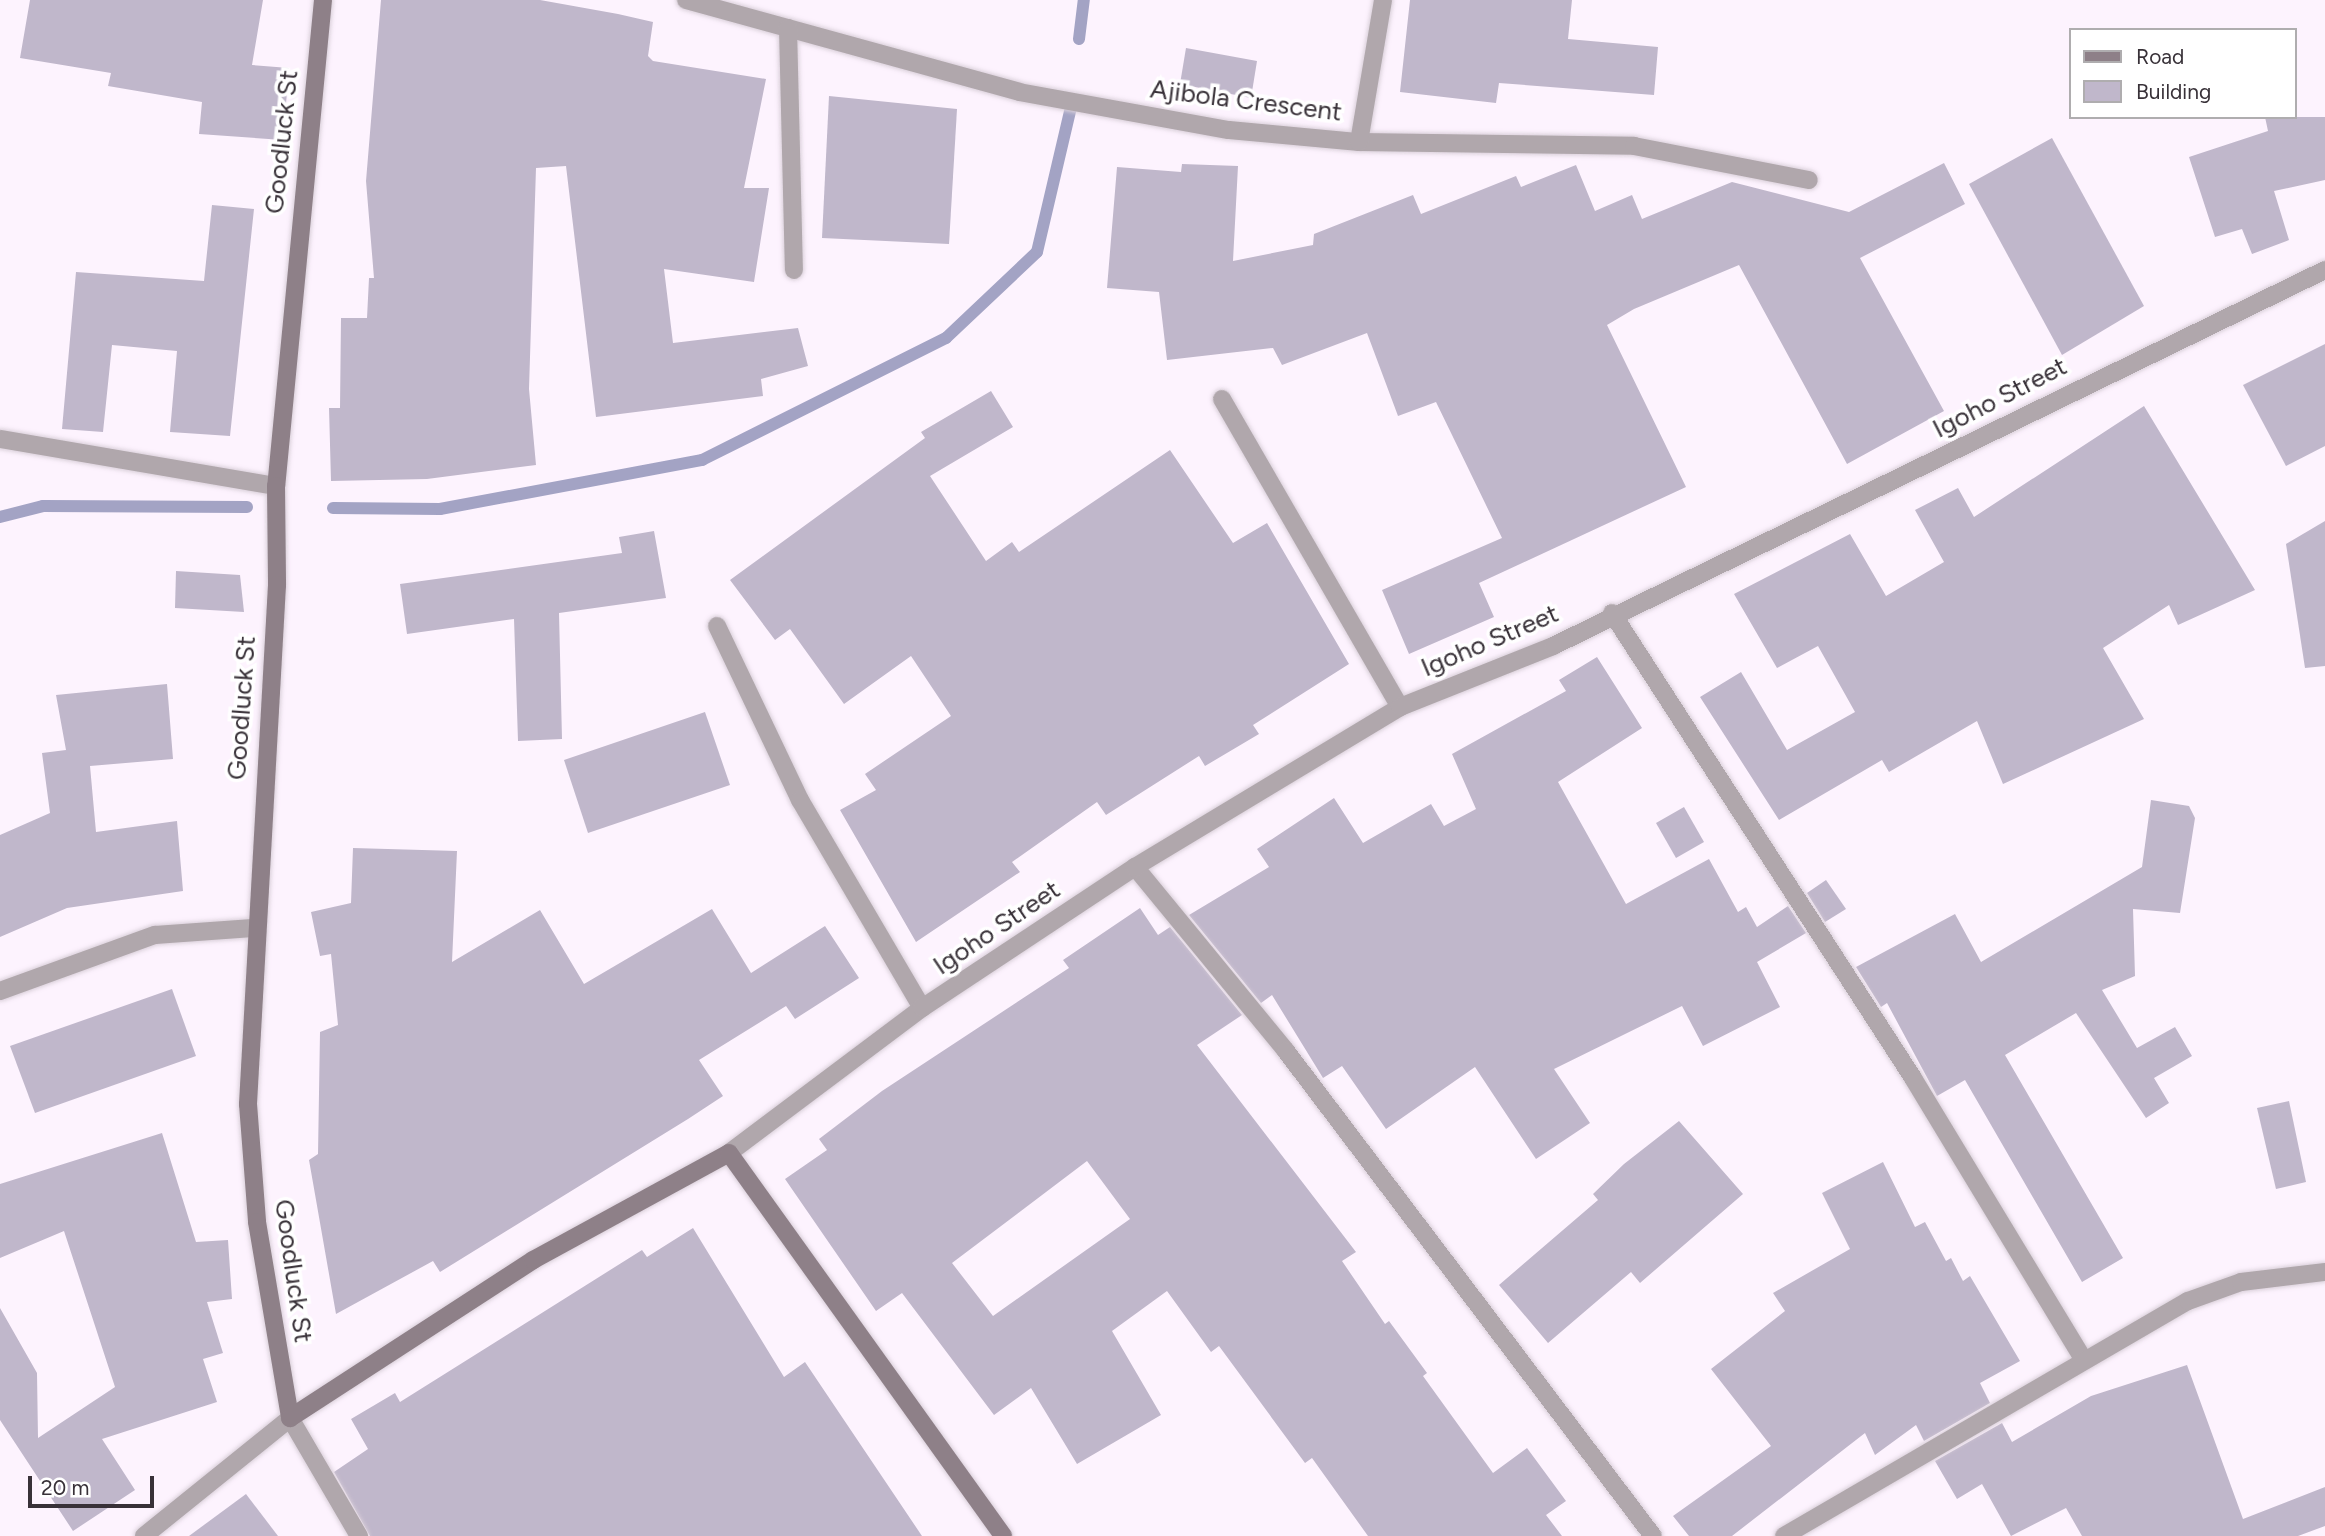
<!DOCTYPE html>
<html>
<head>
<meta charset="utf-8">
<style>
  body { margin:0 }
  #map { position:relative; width:2325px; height:1536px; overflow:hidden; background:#fdf3fe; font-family:Figtree,sans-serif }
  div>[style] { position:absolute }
  .stream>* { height:12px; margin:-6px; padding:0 6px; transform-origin:6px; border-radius:6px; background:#a3a3c4 }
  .building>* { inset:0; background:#c0b7cb }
  .roads { filter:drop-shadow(0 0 2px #dad0da) drop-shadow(0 0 2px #dad0da) }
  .street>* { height:18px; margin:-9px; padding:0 9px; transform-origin:9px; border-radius:9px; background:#b0a7ac }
  .secondary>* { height:18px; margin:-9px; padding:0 9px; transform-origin:9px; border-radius:9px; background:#8e8088 }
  span { translate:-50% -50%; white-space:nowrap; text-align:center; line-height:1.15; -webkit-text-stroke:7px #fff; paint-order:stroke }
  .street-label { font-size:26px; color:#383138 }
  .legend { position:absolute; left:2069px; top:28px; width:228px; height:91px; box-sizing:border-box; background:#fff; border:2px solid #afadaf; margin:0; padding:9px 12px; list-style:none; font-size:21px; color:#383138 }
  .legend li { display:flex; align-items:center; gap:14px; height:35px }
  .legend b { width:35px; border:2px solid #afadaf }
  .scale { position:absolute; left:28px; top:1476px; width:126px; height:32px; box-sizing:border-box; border:4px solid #383138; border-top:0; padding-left:9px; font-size:21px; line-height:24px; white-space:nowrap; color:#383138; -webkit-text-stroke:5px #fff; paint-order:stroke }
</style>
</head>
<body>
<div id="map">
  <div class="stream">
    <div style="left:1079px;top:39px;width:39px;rotate:-83deg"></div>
    <div style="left:333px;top:508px;width:107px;rotate:0.5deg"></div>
    <div style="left:440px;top:509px;width:267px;rotate:-10.6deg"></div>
    <div style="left:702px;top:460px;width:273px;rotate:-26.6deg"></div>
    <div style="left:946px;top:338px;width:125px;rotate:-43.4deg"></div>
    <div style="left:1037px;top:252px;width:153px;rotate:-76.8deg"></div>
    <div style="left:0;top:517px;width:44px;rotate:-14.3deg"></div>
    <div style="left:43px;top:506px;width:204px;rotate:0.3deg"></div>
  </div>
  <div class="building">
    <div style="clip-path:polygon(30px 0,263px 0,252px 65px,289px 68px,283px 140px,199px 134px,202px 102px,108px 86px,111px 73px,20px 58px)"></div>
    <div style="clip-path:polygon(381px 0,540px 0,618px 14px,653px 22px,648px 56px,653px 61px,766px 79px,744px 188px,769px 188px,754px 282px,664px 269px,673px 343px,798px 328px,808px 366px,761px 379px,763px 396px,596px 417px,566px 166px,536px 168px,529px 389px,536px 465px,427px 479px,331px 481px,329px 408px,340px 408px,341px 318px,367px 318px,369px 278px,374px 278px,366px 181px)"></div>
    <div style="clip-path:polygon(1410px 0,1572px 0,1568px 39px,1658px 47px,1654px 95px,1499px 83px,1496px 103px,1400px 92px)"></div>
    <div style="clip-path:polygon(1186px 48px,1257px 61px,1251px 98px,1180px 84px)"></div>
    <div style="clip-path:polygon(829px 96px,957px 109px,949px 244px,822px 238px)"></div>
    <div style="clip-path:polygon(2265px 117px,2325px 117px,2325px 180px,2274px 191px,2289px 240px,2252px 254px,2242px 229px,2215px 237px,2189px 157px,2268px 131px)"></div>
    <div style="clip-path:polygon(2052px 138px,2144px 306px,2062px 355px,1969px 184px)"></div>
    <div style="clip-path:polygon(1944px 163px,1965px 204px,1860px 258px,1944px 411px,1847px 464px,1739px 265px,1634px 309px,1607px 325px,1686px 487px,1479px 583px,1494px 617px,1409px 654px,1382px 590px,1502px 538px,1436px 402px,1398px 416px,1367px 333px,1282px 365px,1273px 348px,1167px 360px,1159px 292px,1107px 288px,1117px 167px,1181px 172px,1182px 164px,1238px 166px,1233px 261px,1313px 245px,1314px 234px,1413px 195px,1421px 214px,1516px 176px,1521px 187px,1576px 165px,1595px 211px,1632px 195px,1642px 219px,1732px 182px,1849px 212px)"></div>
    <div style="clip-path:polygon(212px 205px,254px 209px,230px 436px,170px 432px,177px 351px,112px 345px,103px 432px,62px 429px,76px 272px,204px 281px)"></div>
    <div style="clip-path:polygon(2325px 344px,2325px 446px,2286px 466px,2243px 385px)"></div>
    <div style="clip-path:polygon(991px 391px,1013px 427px,930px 476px,986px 561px,1012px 542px,1019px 552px,1170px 450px,1233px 543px,1267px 523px,1349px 664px,1253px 725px,1259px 734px,1205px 766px,1199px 756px,1106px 815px,1097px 802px,1012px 862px,1020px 872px,916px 942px,840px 810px,876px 790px,865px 774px,951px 716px,911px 656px,844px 704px,790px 629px,775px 640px,730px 580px,925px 438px,921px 432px)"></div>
    <div style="clip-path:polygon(2144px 406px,2255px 590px,2178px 625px,2169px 605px,2103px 648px,2144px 719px,2003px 784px,1977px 721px,1889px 772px,1882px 760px,1779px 820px,1700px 697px,1741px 672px,1787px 750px,1855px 712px,1818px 646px,1777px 668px,1734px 594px,1850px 534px,1886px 596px,1944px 562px,1915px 510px,1958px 488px,1974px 517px)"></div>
    <div style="clip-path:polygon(2325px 521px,2325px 666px,2305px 668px,2286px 544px)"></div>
    <div style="clip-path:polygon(654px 531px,666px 598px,559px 613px,562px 739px,518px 741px,514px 619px,407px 634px,400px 584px,622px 553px,619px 537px)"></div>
    <div style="clip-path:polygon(176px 571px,240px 575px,244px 612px,175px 608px)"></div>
    <div style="clip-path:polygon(1597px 657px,1642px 728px,1558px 782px,1626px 904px,1709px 859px,1738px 912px,1746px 907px,1757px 927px,1788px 906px,1806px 933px,1757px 962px,1780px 1007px,1703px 1046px,1682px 1006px,1554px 1069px,1590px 1123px,1536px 1159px,1475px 1067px,1386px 1129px,1342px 1066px,1323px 1078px,1272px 995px,1261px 1003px,1189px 915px,1269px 867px,1257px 849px,1334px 798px,1363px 843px,1431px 804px,1444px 826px,1476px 809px,1452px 754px,1566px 691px,1559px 680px)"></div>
    <div style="clip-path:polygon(167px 684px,173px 759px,90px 766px,96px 832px,177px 821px,183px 891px,67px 908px,0 937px,0 835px,50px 813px,42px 753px,66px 750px,56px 695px)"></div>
    <div style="clip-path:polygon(705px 712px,730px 785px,588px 833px,564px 760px)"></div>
    <div style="clip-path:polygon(2151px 800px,2189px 806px,2195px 818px,2180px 913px,2133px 909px,2135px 976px,2102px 990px,2137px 1048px,2175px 1027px,2192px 1056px,2154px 1078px,2169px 1103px,2146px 1118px,2076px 1013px,2005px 1055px,2123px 1258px,2082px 1282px,1965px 1080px,1937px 1096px,1887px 1003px,1881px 1007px,1856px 967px,1955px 914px,1981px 962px,2142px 867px)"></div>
    <div style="clip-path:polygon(1684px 807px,1704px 842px,1676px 858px,1656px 823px)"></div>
    <div style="clip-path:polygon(353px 848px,457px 851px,452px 962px,540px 910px,584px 984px,712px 909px,751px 973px,825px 926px,859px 978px,795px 1019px,786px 1006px,699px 1060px,723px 1096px,688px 1119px,440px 1272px,433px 1261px,336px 1314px,309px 1160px,318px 1154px,320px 1032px,338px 1025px,331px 954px,320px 956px,311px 912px,351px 903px)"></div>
    <div style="clip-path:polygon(1826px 880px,1846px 909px,1825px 922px,1807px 893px)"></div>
    <div style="clip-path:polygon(evenodd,1140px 908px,1158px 935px,1170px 927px,1242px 1015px,1197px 1045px,1356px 1252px,1342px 1261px,1385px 1324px,1389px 1321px,1427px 1373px,1423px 1376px,1493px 1473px,1527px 1448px,1566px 1501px,1546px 1515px,1562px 1536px,1368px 1536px,1312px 1458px,1305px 1463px,1219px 1346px,1211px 1352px,1167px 1291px,1112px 1331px,1161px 1415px,1077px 1464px,1031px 1388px,994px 1415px,902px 1293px,876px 1311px,785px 1179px,827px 1150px,819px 1139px,882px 1091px,1069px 968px,1063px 960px,1140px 908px,1087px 1161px,1130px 1219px,993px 1316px,952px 1263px,1087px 1161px)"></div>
    <div style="clip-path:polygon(172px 989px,196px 1056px,35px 1113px,10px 1046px)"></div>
    <div style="clip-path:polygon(2289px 1101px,2306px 1182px,2276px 1189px,2257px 1108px)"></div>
    <div style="clip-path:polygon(1679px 1121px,1743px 1194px,1640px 1283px,1631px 1272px,1548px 1343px,1499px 1285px,1598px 1200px,1593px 1194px,1624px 1164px)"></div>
    <div style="clip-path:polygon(162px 1133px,196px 1242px,228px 1240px,232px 1299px,207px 1302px,223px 1353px,203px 1359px,217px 1402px,102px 1439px,135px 1490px,73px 1531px,0 1420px,0 1308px,37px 1373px,38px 1438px,115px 1387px,64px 1231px,0 1258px,0 1184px)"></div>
    <div style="clip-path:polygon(1883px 1162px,1915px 1227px,1925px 1222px,1946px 1261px,1951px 1258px,1963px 1281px,1970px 1276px,2020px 1361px,1980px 1383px,1990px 1403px,1924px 1441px,1916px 1425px,1875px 1455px,1865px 1433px,1732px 1536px,1689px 1536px,1673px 1516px,1771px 1446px,1711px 1369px,1785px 1311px,1773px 1293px,1850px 1249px,1822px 1193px)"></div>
    <div style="clip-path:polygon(693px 1228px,784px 1377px,805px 1362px,922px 1536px,370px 1536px,334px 1472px,368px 1449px,351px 1419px,395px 1393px,400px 1402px,642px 1250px,647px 1257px)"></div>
    <div style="clip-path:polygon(2187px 1365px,2243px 1519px,2325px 1487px,2325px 1526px,2298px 1536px,2082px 1536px,2066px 1508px,2011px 1536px,1982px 1484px,1957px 1499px,1935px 1461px,2002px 1423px,2012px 1442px,2091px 1396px)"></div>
    <div style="clip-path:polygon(246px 1494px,278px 1536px,189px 1536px)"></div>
  </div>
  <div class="roads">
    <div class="street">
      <div style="left:686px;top:0;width:345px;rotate:15.4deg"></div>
      <div style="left:1019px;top:92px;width:213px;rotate:10.3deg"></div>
      <div style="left:1229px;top:130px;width:131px;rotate:5.3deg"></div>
      <div style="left:1359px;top:142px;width:275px;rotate:0.8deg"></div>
      <div style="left:1634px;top:146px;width:178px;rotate:11deg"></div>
      <div style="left:788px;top:28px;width:242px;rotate:88.6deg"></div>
      <div style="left:1359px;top:142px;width:144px;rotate:-80.4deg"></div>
      <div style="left:1222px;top:399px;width:356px;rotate:60deg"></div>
      <div style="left:0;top:439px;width:280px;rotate:9.7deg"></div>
      <div style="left:1612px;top:613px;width:554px;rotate:57.08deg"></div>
      <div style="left:1913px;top:1078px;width:328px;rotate:58.8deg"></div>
      <div style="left:717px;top:626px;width:193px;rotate:64.5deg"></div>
      <div style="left:800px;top:800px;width:241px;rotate:59.6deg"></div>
      <div style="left:1135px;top:867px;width:238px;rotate:50.6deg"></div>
      <div style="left:1286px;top:1051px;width:608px;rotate:52.89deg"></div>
      <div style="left:0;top:991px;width:165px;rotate:-19.9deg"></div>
      <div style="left:155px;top:935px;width:98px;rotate:-4.1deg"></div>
      <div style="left:729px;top:1153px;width:241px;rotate:-36.9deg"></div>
      <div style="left:922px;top:1008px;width:255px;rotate:-33.5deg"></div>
      <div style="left:1135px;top:867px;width:310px;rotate:-31.1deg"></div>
      <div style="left:1400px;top:707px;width:165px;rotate:-21.7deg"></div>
      <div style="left:1553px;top:646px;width:859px;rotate:-25.97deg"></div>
      <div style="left:144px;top:1536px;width:188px;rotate:-38.9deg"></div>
      <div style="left:290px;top:1418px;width:137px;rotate:59.7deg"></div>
      <div style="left:1784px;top:1536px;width:467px;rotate:-30.2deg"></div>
      <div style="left:2188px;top:1301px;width:56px;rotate:-19.7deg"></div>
      <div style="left:2241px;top:1282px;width:85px;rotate:-6.8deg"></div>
    </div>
    <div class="secondary">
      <div style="left:323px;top:0;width:488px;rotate:95.5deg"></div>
      <div style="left:276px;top:486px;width:99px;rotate:89.4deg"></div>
      <div style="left:277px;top:585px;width:520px;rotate:93.2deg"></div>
      <div style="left:248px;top:1104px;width:118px;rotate:85.6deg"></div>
      <div style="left:257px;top:1222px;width:199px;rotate:80.4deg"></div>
      <div style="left:290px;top:1418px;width:290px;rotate:-33deg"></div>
      <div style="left:533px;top:1260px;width:223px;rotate:-28.6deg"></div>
      <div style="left:729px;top:1153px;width:471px;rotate:54.4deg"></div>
    </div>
  </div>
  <div class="street-label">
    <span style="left:1246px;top:101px;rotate:7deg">Ajibola Crescent</span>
    <span style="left:282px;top:142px;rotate:-84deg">Goodluck St</span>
    <span style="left:2000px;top:398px;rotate:-27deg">Igoho Street</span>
    <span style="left:1490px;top:641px;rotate:-23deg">Igoho Street</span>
    <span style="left:242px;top:708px;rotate:-86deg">Goodluck St</span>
    <span style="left:997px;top:928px;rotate:-34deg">Igoho Street</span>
    <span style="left:293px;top:1271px;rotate:82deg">Goodluck St</span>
  </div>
  <ul class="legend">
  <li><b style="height:9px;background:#8e8088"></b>Road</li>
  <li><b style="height:19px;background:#c0b7cb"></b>Building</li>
  </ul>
  <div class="scale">20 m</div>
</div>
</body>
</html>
